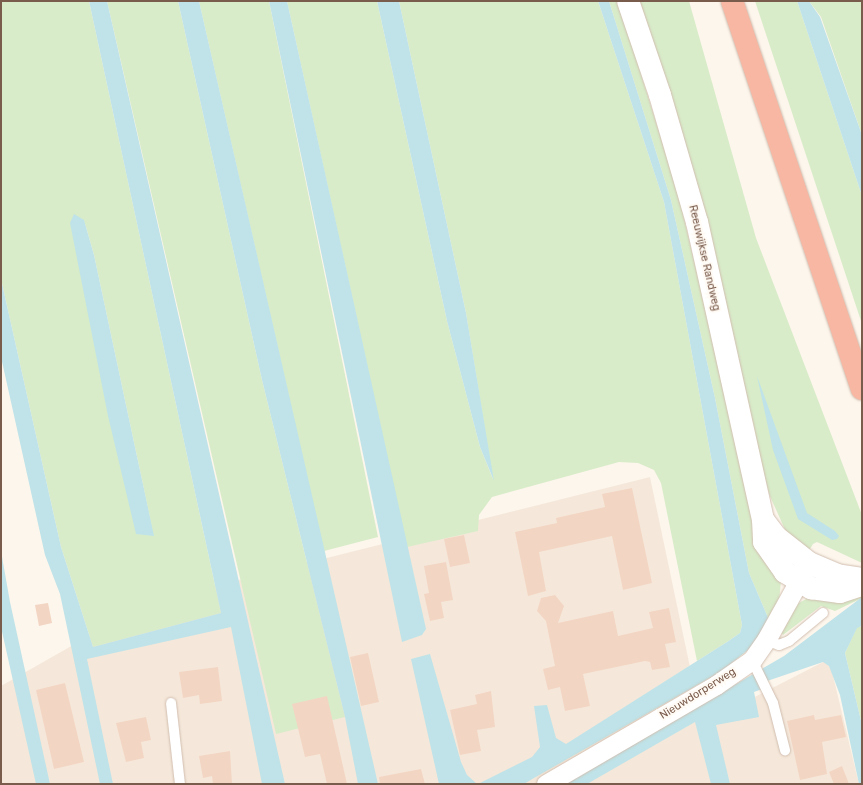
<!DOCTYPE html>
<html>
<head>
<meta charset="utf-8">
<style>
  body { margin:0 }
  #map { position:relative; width:863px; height:785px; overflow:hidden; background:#fdf6ec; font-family:Rubik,sans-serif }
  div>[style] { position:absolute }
  .residential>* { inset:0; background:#f5e8da }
  .green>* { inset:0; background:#d8ecc9 }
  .water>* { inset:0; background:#bfe3e8 }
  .building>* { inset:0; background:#f3d5c3 }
  .roads { filter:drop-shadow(0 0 1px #d1beb0) drop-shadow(0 0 1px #d1beb0) }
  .lane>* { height:10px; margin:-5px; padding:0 5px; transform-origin:5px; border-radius:5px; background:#fff }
  .street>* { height:19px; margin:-9.5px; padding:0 9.5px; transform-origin:9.5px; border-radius:9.5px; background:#fff }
  .secondary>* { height:22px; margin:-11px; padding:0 11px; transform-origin:11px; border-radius:11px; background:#fff }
  .highway>* { height:22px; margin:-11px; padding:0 11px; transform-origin:11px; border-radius:11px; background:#f7b7a3 }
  span { translate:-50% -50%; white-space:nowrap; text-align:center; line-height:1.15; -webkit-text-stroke:4px #fffaf3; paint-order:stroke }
  .street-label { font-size:11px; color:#7a5c4d }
  .frame { position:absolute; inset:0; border:2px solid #7a5c4d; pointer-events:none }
</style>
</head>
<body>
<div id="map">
  <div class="residential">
    <div style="clip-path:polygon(650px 477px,702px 724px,829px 659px,859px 784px,1px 784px,1px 686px,147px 603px)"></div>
  </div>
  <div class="green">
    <div style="clip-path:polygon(evenodd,1px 1px,89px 1px,221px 613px,93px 647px,61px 547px,1px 279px,1px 1px,84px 220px,94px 255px,154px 536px,84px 220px)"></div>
    <div style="clip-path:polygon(107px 1px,178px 1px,262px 380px,345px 717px,276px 734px)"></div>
    <div style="clip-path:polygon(199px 1px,269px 1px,378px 537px,324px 551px)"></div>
    <div style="clip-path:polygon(287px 1px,377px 1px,447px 321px,480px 447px,493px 479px,466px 313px,399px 1px,598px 1px,664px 202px,742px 625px,740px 633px,727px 642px,697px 661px,661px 483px,654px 470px,638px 463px,619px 462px,492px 497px,479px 515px,478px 531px,407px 547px)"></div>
    <div style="clip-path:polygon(609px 1px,618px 1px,677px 189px,716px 353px,781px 580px,779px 602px,769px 620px,749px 573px,715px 398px,671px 200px)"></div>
    <div style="clip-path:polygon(639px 1px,689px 1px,756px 238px,862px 515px,862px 563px,817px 542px,813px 544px,807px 554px,787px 534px,769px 494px)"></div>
    <div style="clip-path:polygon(755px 1px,797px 1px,862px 196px,862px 324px)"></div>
    <div style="clip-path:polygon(809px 1px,862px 1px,862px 135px,821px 17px)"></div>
    <div style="clip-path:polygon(862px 595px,862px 598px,835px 611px,821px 606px,783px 635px,780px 630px,797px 604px,808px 598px)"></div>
    <div style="clip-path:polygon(857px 627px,862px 627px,862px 725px,845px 653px)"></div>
  </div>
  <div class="water">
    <div style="clip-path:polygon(89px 1px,107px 1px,285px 784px,262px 784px,231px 627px,87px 659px,113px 784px,100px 784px,60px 594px,45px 555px,1px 357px,1px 279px,61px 547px,93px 647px,221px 613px)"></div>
    <div style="clip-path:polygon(178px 1px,199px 1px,378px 784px,358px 784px,345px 717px,262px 380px)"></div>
    <div style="clip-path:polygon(269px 1px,287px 1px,426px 629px,422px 635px,402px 642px)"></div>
    <div style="clip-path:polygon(377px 1px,399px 1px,466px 313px,494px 481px,480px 447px,447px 321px)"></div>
    <div style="clip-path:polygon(598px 1px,609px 1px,671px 200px,715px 398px,749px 573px,769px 620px,754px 645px,722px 671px,534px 778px,524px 784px,478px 784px,532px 757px,540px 747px,534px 706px,547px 705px,556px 738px,566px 744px,727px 642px,740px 633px,742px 625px,664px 202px)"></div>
    <div style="clip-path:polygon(797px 1px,809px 1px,820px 17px,862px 135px,862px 196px)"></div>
    <div style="clip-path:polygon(74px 214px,84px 220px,94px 255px,154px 536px,136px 534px,108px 416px,70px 223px)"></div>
    <div style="clip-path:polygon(757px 376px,807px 513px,835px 531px,839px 536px,837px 539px,832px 540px,798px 519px,773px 450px)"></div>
    <div style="clip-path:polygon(1px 551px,10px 602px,50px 784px,36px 784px,1px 627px)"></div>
    <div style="clip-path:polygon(862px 597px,862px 626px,857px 628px,845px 653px,862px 725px,862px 784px,859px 784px,840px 695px,829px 666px,823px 662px,761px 683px,762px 689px,754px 692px,759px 717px,716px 725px,730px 784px,711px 784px,695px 722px,587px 784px,565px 784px,784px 656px)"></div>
    <div style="clip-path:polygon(430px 654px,461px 762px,467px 775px,477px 784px,439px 784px,411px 659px)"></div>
  </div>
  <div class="building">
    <div style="clip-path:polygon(632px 488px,652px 583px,623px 590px,612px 536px,539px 552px,546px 591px,528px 596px,515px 532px,557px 523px,556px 518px,605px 507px,602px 494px)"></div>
    <div style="clip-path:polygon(464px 535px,470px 563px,450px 567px,444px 539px)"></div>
    <div style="clip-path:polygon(446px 562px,453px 600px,441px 602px,444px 618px,430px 621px,424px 594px,429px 593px,424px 566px)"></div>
    <div style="clip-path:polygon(555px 595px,564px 606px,558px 623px,613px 611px,618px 636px,653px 628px,649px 612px,669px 608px,676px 642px,665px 644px,670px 667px,652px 670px,650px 662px,645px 661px,583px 674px,590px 706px,565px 711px,560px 687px,548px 690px,543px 669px,555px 666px,546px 621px,537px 611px,541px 598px)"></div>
    <div style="clip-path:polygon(48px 603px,52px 623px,39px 626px,35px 605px)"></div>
    <div style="clip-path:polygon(368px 653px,379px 702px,361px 706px,350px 657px)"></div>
    <div style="clip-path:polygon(218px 667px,222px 701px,200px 704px,199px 695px,183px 698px,179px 672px)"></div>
    <div style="clip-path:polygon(65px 683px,84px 762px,54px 769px,36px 690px)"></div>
    <div style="clip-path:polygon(491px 691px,495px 727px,477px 730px,481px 751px,460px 755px,450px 710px,477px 704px,475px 695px)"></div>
    <div style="clip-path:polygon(327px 696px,347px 784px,327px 784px,320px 754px,305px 757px,292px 704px)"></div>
    <div style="clip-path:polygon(814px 715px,815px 720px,841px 715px,846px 737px,822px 742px,827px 774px,800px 780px,787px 721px)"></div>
    <div style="clip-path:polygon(146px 717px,151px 740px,141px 742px,144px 758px,126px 762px,116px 723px)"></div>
    <div style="clip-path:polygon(230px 751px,232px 784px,213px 784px,212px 776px,203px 778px,199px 756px)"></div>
    <div style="clip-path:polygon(842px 766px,849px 784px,834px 784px,829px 772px)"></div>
    <div style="clip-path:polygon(421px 769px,425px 784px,380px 784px,379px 777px)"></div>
  </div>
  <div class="roads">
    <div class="lane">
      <div style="left:766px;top:640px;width:14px;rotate:21deg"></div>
      <div style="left:779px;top:645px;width:11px;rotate:-22deg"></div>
      <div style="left:789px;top:641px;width:44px;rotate:-39.5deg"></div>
      <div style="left:752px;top:660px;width:48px;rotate:64deg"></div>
      <div style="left:773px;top:703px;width:49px;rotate:75.7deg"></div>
      <div style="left:171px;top:703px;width:81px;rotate:83.7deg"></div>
    </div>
    <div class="street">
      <div style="left:546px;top:784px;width:197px;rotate:-30.2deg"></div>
      <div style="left:716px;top:685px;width:44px;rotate:-34.8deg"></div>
      <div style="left:752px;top:660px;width:24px;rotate:-55deg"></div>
      <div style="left:766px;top:640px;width:82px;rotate:-60.9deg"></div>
    </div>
    <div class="secondary">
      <div style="left:628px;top:1px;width:99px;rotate:71.2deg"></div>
      <div style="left:660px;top:95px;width:132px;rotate:73.8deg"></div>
      <div style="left:697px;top:222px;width:305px;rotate:77.5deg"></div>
      <div style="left:763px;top:520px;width:22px;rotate:87deg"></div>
      <div style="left:764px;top:542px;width:37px;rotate:55deg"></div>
      <div style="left:785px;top:572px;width:31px;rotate:32deg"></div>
      <div style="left:811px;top:588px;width:29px;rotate:8deg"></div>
      <div style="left:840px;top:592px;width:23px;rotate:-18deg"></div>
      <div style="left:764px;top:521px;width:20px;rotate:53deg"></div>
      <div style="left:776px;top:537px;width:42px;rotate:38.2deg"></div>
      <div style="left:809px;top:563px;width:30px;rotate:23deg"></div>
      <div style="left:837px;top:575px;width:25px;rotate:9deg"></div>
    </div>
    <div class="highway">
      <div style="left:732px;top:1px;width:409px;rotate:71.5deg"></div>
    </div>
  </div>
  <div class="street-label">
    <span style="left:704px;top:258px;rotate:77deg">Reeuwijkse Randweg</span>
    <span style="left:698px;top:694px;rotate:-32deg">Nieuwdorperweg</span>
  </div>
  <div class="frame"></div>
</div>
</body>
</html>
